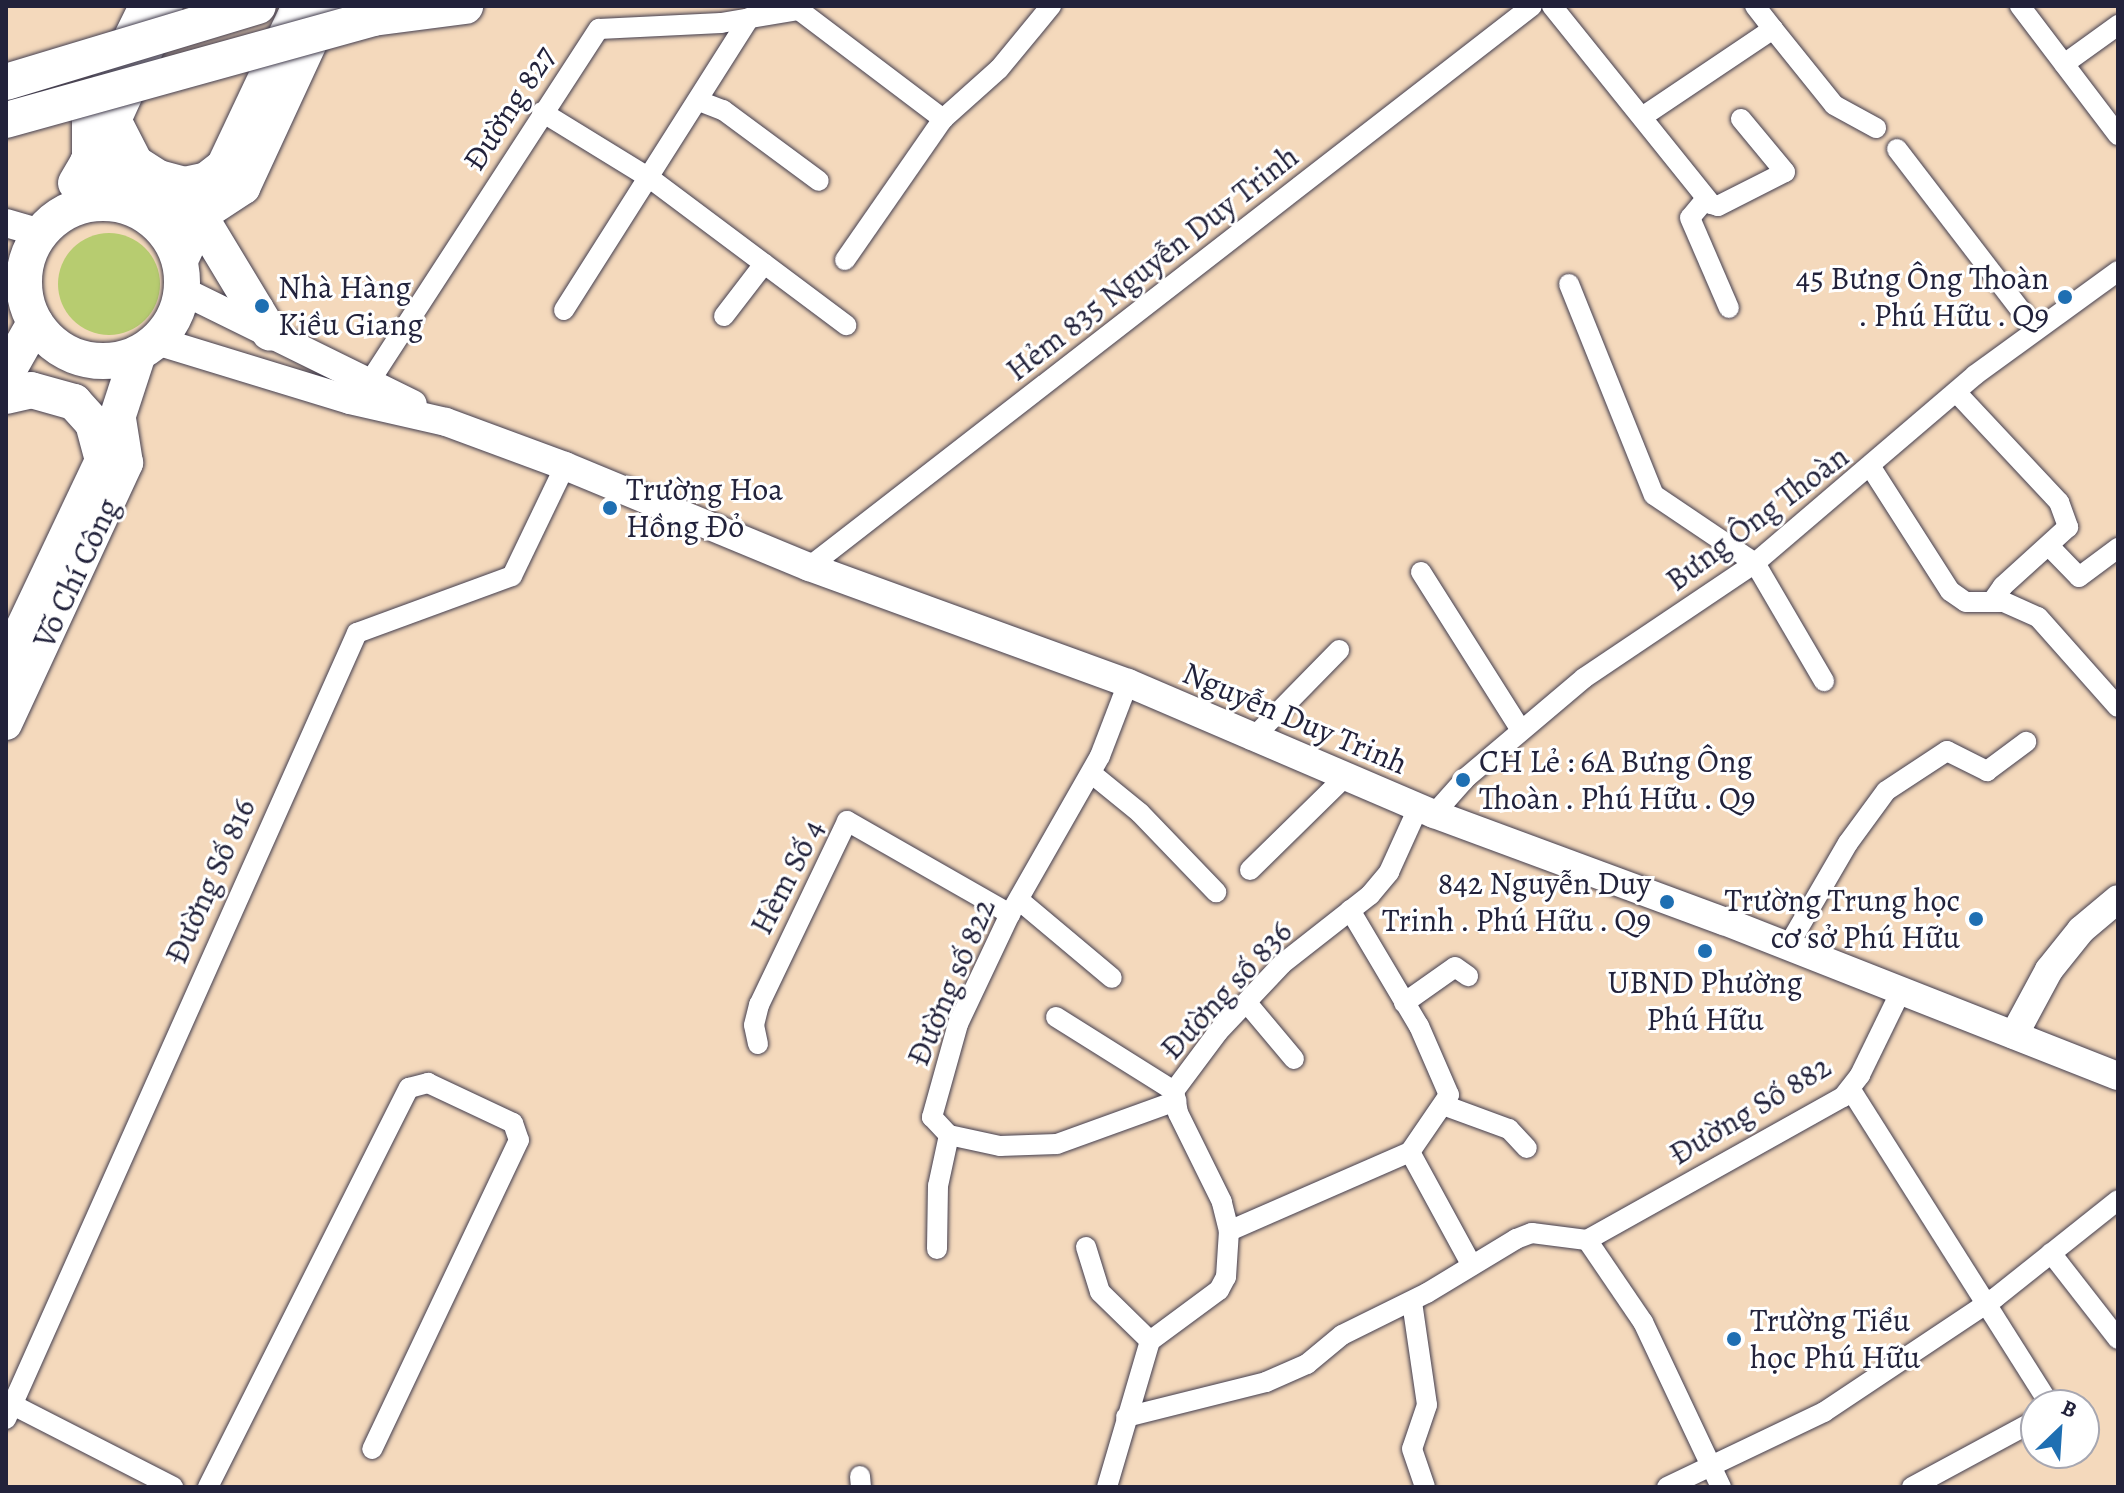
<!DOCTYPE html>
<html>
<head>
<meta charset="utf-8">
<style>
  body { margin:0 }
  #map { position:relative; width:2124px; height:1493px; overflow:hidden; background:#f4d9bc; font-family:Alegreya,serif }
  div>[style] { position:absolute }
  .green>* { inset:0; background:#b7cc70 }
  .round { border-radius:50% }
  .roads { filter:drop-shadow(0 0 2px #423d4e) drop-shadow(0 0 2px #423d4e) }
  .street>* { height:20px; margin:-10px; padding:0 10px; transform-origin:10px; border-radius:10px; background:#fff }
  .secondary>* { height:28px; margin:-14px; padding:0 14px; transform-origin:14px; border-radius:14px; background:#fff }
  .primary>* { height:32px; margin:-16px; padding:0 16px; transform-origin:16px; border-radius:16px; background:#fff }
  .highway>* { height:36px; margin:-18px; padding:0 18px; transform-origin:18px; border-radius:18px; background:#fff }
  .highway>.ring { margin:-18px; padding:0; box-sizing:content-box; background:none; border:36px solid #fff; border-radius:50% }
  .bridges { filter:drop-shadow(0 0 2px #423d4e) drop-shadow(0 0 2px #423d4e) }
  .highway-bridge>* { height:36px; margin:-18px; padding:0 18px; transform-origin:18px; border-radius:18px; background:#fff }
  .dots>* { width:22px; height:22px; translate:-50% -50%; box-sizing:border-box; border:4px solid #fff; border-radius:50% }
  span { translate:-50% -50%; white-space:nowrap; text-align:center; line-height:1.15; -webkit-text-stroke:6px #fff; paint-order:stroke }
  .street-label { font-size:32px; color:#22223b }
  .poi-label { font-size:32px; color:#22223b }
  .right { translate:-100% -50%; text-align:right }
  .left { translate:0 -50%; text-align:left }
  .frame { position:absolute; inset:0; border:8px solid #22223b; pointer-events:none }
  .north { position:absolute; left:2020px; top:1389px; width:80px; height:80px; box-sizing:border-box; background:#fff; border:2px solid #a7a7b1; border-radius:50%; rotate:25deg; font-size:22px; font-weight:700; line-height:32px; text-align:center; color:#22223b }
  .north::after { content:''; display:block; margin:auto; width:28px; height:36px; background:#1f6fb2; clip-path:polygon(50% 0,100% 100%,50% 72%,0 100%) }
</style>
</head>
<body>
<div id="map">
  <div class="green">
    <div class="round" style="left:58px;top:233px;width:102px;height:102px"></div>
  </div>
  <div class="roads">
    <div class="street">
      <div style="left:1552px;top:6px;width:254px;rotate:51.2deg"></div>
      <div style="left:1711px;top:204px;width:7px;rotate:16deg"></div>
      <div style="left:1718px;top:206px;width:75px;rotate:-26.9deg"></div>
      <div style="left:1785px;top:172px;width:69px;rotate:-129.7deg"></div>
      <div style="left:2020px;top:6px;width:162px;rotate:52.8deg"></div>
      <div style="left:1773px;top:29px;width:97px;rotate:51.2deg"></div>
      <div style="left:1834px;top:105px;width:48px;rotate:28.7deg"></div>
      <div style="left:2064px;top:64px;width:67px;rotate:-35.8deg"></div>
      <div style="left:699px;top:101px;width:26px;rotate:21deg"></div>
      <div style="left:723px;top:110px;width:119px;rotate:36.5deg"></div>
      <div style="left:542px;top:112px;width:128px;rotate:31.6deg"></div>
      <div style="left:651px;top:179px;width:244px;rotate:36.8deg"></div>
      <div style="left:1642px;top:117px;width:158px;rotate:-33.9deg"></div>
      <div style="left:1773px;top:29px;width:29px;rotate:-128deg"></div>
      <div style="left:1897px;top:149px;width:228px;rotate:52.5deg"></div>
      <div style="left:1705px;top:200px;width:23px;rotate:130deg"></div>
      <div style="left:1690px;top:218px;width:98px;rotate:66.6deg"></div>
      <div style="left:845px;top:260px;width:172px;rotate:-55.2deg"></div>
      <div style="left:943px;top:119px;width:75px;rotate:-41.8deg"></div>
      <div style="left:999px;top:69px;width:82px;rotate:-50.5deg"></div>
      <div style="left:1569px;top:284px;width:227px;rotate:68.1deg"></div>
      <div style="left:1654px;top:495px;width:122px;rotate:34deg"></div>
      <div style="left:1755px;top:563px;width:137px;rotate:59.7deg"></div>
      <div style="left:564px;top:310px;width:346px;rotate:-57.6deg"></div>
      <div style="left:724px;top:316px;width:66px;rotate:-52.4deg"></div>
      <div style="left:370px;top:381px;width:420px;rotate:-57deg"></div>
      <div style="left:599px;top:29px;width:122px;rotate:-2.8deg"></div>
      <div style="left:721px;top:23px;width:79px;rotate:-9.5deg"></div>
      <div style="left:799px;top:10px;width:181px;rotate:37.1deg"></div>
      <div style="left:1956px;top:392px;width:151px;rotate:46.9deg"></div>
      <div style="left:2059px;top:502px;width:27px;rotate:70deg"></div>
      <div style="left:2068px;top:527px;width:88px;rotate:137.8deg"></div>
      <div style="left:2003px;top:586px;width:19px;rotate:125deg"></div>
      <div style="left:1872px;top:469px;width:145px;rotate:57.4deg"></div>
      <div style="left:1950px;top:591px;width:19px;rotate:35deg"></div>
      <div style="left:1966px;top:602px;width:38px"></div>
      <div style="left:2004px;top:602px;width:37px;rotate:24deg"></div>
      <div style="left:2038px;top:617px;width:120px;rotate:48.4deg"></div>
      <div style="left:2049px;top:546px;width:43px;rotate:45.9deg"></div>
      <div style="left:2079px;top:577px;width:49px;rotate:-36.6deg"></div>
      <div style="left:809px;top:567px;width:915px;rotate:-37.81deg"></div>
      <div style="left:1421px;top:572px;width:187px;rotate:57.7deg"></div>
      <div style="left:1128px;top:683px;width:78px;rotate:111deg"></div>
      <div style="left:1100px;top:756px;width:182px;rotate:119.7deg"></div>
      <div style="left:1010px;top:914px;width:122px;rotate:115.3deg"></div>
      <div style="left:958px;top:1024px;width:97px;rotate:105.6deg"></div>
      <div style="left:932px;top:1117px;width:25px;rotate:47deg"></div>
      <div style="left:949px;top:1135px;width:52px;rotate:12.2deg"></div>
      <div style="left:1000px;top:1146px;width:57px;rotate:-2deg"></div>
      <div style="left:1057px;top:1144px;width:127px;rotate:-19.9deg"></div>
      <div style="left:1251px;top:740px;width:126px;rotate:-45.6deg"></div>
      <div style="left:1091px;top:773px;width:63px;rotate:39.2deg"></div>
      <div style="left:1140px;top:813px;width:110px;rotate:46.1deg"></div>
      <div style="left:1434px;top:814px;width:50px;rotate:-48.3deg"></div>
      <div style="left:1467px;top:777px;width:153px;rotate:-40.2deg"></div>
      <div style="left:1584px;top:678px;width:206px;rotate:-33.9deg"></div>
      <div style="left:1755px;top:563px;width:289px;rotate:-40.5deg"></div>
      <div style="left:1975px;top:375px;width:177px;rotate:-36deg"></div>
      <div style="left:1250px;top:870px;width:133px;rotate:-44.4deg"></div>
      <div style="left:1019px;top:900px;width:121px;rotate:40deg"></div>
      <div style="left:1350px;top:910px;width:135px;rotate:59.3deg"></div>
      <div style="left:1419px;top:1026px;width:75px;rotate:66.5deg"></div>
      <div style="left:1449px;top:1095px;width:69px;rotate:124.4deg"></div>
      <div style="left:1410px;top:1152px;width:128px;rotate:61.4deg"></div>
      <div style="left:1788px;top:946px;width:119px;rotate:-59.8deg"></div>
      <div style="left:1848px;top:843px;width:64px;rotate:-53.8deg"></div>
      <div style="left:1886px;top:791px;width:73px;rotate:-33.3deg"></div>
      <div style="left:1947px;top:751px;width:45px;rotate:26.6deg"></div>
      <div style="left:1987px;top:771px;width:49px;rotate:-36.6deg"></div>
      <div style="left:1247px;top:1003px;width:73px;rotate:50deg"></div>
      <div style="left:1404px;top:1003px;width:62px;rotate:-35.2deg"></div>
      <div style="left:1455px;top:967px;width:16px;rotate:35deg"></div>
      <div style="left:1056px;top:1017px;width:139px;rotate:32.1deg"></div>
      <div style="left:758px;top:1044px;width:19px;rotate:-102deg"></div>
      <div style="left:754px;top:1025px;width:21px;rotate:-76deg"></div>
      <div style="left:759px;top:1005px;width:204px;rotate:-64.4deg"></div>
      <div style="left:847px;top:821px;width:188px;rotate:29.7deg"></div>
      <div style="left:1851px;top:1090px;width:373px;rotate:57.7deg"></div>
      <div style="left:1446px;top:1106px;width:67px;rotate:20.1deg"></div>
      <div style="left:1509px;top:1129px;width:26px;rotate:47deg"></div>
      <div style="left:1229px;top:1231px;width:197px;rotate:-23.6deg"></div>
      <div style="left:1587px;top:1240px;width:293px;rotate:-29.2deg"></div>
      <div style="left:1843px;top:1097px;width:28px;rotate:-52deg"></div>
      <div style="left:1860px;top:1075px;width:93px;rotate:-64deg"></div>
      <div style="left:1587px;top:1240px;width:99px;rotate:55.7deg"></div>
      <div style="left:1643px;top:1322px;width:183px;rotate:64.7deg"></div>
      <div style="left:1086px;top:1247px;width:47px;rotate:72.7deg"></div>
      <div style="left:1100px;top:1292px;width:70px;rotate:44.4deg"></div>
      <div style="left:937px;top:1249px;width:63px;rotate:-89.1deg"></div>
      <div style="left:938px;top:1186px;width:52px;rotate:-77.8deg"></div>
      <div style="left:2051px;top:1253px;width:109px;rotate:52.1deg"></div>
      <div style="left:1412px;top:1302px;width:104px;rotate:81.7deg"></div>
      <div style="left:1427px;top:1405px;width:46px;rotate:108.8deg"></div>
      <div style="left:1412px;top:1449px;width:40px;rotate:71.1deg"></div>
      <div style="left:13px;top:1405px;width:180px;rotate:27.1deg"></div>
      <div style="left:1126px;top:1417px;width:144px;rotate:-14deg"></div>
      <div style="left:1266px;top:1382px;width:45px;rotate:-23.7deg"></div>
      <div style="left:1307px;top:1364px;width:45px;rotate:-39.6deg"></div>
      <div style="left:1342px;top:1335px;width:95px;rotate:-26.3deg"></div>
      <div style="left:1427px;top:1293px;width:104px;rotate:-31.2deg"></div>
      <div style="left:1516px;top:1239px;width:17px;rotate:-21deg"></div>
      <div style="left:1532px;top:1233px;width:55px;rotate:7.3deg"></div>
      <div style="left:6px;top:1419px;width:861px;rotate:-65.94deg"></div>
      <div style="left:357px;top:633px;width:165px;rotate:-20.2deg"></div>
      <div style="left:512px;top:576px;width:122px;rotate:-64.3deg"></div>
      <div style="left:860px;top:1476px;width:11px;rotate:85deg"></div>
      <div style="left:208px;top:1487px;width:447px;rotate:-63.3deg"></div>
      <div style="left:409px;top:1088px;width:20px;rotate:-15deg"></div>
      <div style="left:428px;top:1083px;width:94px;rotate:25.2deg"></div>
      <div style="left:513px;top:1123px;width:18px;rotate:71deg"></div>
      <div style="left:519px;top:1140px;width:342px;rotate:115.4deg"></div>
      <div style="left:1107px;top:1487px;width:152px;rotate:-73.6deg"></div>
      <div style="left:1150px;top:1341px;width:86px;rotate:-36.5deg"></div>
      <div style="left:1219px;top:1290px;width:15px;rotate:-62deg"></div>
      <div style="left:1226px;top:1277px;width:46px;rotate:-86.3deg"></div>
      <div style="left:1229px;top:1231px;width:30px;rotate:-104deg"></div>
      <div style="left:1222px;top:1202px;width:99px;rotate:-116.3deg"></div>
      <div style="left:1178px;top:1113px;width:22px;rotate:-100deg"></div>
      <div style="left:1174px;top:1091px;width:74px;rotate:-53.3deg"></div>
      <div style="left:1218px;top:1032px;width:93px;rotate:-46.7deg"></div>
      <div style="left:1282px;top:964px;width:112px;rotate:-38.1deg"></div>
      <div style="left:1370px;top:895px;width:30px;rotate:-50deg"></div>
      <div style="left:1389px;top:872px;width:72px;rotate:-65.6deg"></div>
      <div style="left:1667px;top:1487px;width:174px;rotate:-25.5deg"></div>
      <div style="left:1824px;top:1412px;width:206px;rotate:-33.7deg"></div>
      <div style="left:1995px;top:1298px;width:157px;rotate:-38.5deg"></div>
      <div style="left:1912px;top:1487px;width:141px;rotate:-28.4deg"></div>
    </div>
    <div class="secondary">
      <div style="left:6px;top:223px;width:35px;rotate:16deg"></div>
      <div style="left:6px;top:279px;width:22px;rotate:34deg"></div>
      <div style="left:183px;top:291px;width:256px;rotate:26.2deg"></div>
      <div style="left:157px;top:341px;width:202px;rotate:17deg"></div>
      <div style="left:350px;top:400px;width:98px;rotate:12.9deg"></div>
      <div style="left:446px;top:422px;width:127px;rotate:20.3deg"></div>
      <div style="left:565px;top:466px;width:264px;rotate:22.5deg"></div>
      <div style="left:809px;top:567px;width:339px;rotate:20deg"></div>
      <div style="left:1128px;top:683px;width:333px;rotate:23.2deg"></div>
      <div style="left:1434px;top:814px;width:309px;rotate:20.3deg"></div>
      <div style="left:1724px;top:921px;width:423px;rotate:21.5deg"></div>
      <div style="left:2014px;top:1035px;width:74px;rotate:-61.7deg"></div>
      <div style="left:2049px;top:970px;width:51px;rotate:-51.3deg"></div>
      <div style="left:2081px;top:930px;width:48px;rotate:-40deg"></div>
    </div>
    <div class="primary">
      <div style="left:88px;top:162px;width:40px;rotate:-90deg"></div>
      <div style="left:88px;top:122px;width:129px;rotate:-63.8deg"></div>
      <div style="left:200px;top:217px;width:53px;rotate:-33.4deg"></div>
      <div style="left:244px;top:188px;width:200px;rotate:-65.2deg"></div>
      <div style="left:6px;top:724px;width:288px;rotate:-65.1deg"></div>
      <div style="left:127px;top:463px;width:45px;rotate:-99deg"></div>
    </div>
    <div class="highway">
      <div style="left:113px;top:120px;width:48px;rotate:62.9deg"></div>
      <div style="left:135px;top:163px;width:27px;rotate:33deg"></div>
      <div style="left:158px;top:178px;width:27px;rotate:15deg"></div>
      <div style="left:184px;top:185px;width:24px;rotate:-12deg"></div>
      <div style="left:207px;top:180px;width:24px;rotate:-38deg"></div>
      <div style="left:88px;top:162px;width:65px;rotate:34.4deg"></div>
      <div style="left:142px;top:199px;width:61px;rotate:17.2deg"></div>
      <div style="left:200px;top:217px;width:135px;rotate:58.9deg"></div>
      <div style="left:76px;top:183px;width:73px;rotate:-59.6deg"></div>
      <div style="left:113px;top:120px;width:125px;rotate:-65.5deg"></div>
      <div class="ring" style="left:24px;top:203px;width:122px;height:122px"></div>
      <div style="left:180px;top:260px;width:281px;rotate:-64.7deg"></div>
      <div style="left:6px;top:374px;width:59px;rotate:-60.4deg"></div>
      <div style="left:6px;top:396px;width:26px;rotate:-13deg"></div>
      <div style="left:31px;top:390px;width:45px;rotate:15.6deg"></div>
      <div style="left:74px;top:402px;width:28px;rotate:48deg"></div>
      <div style="left:93px;top:423px;width:39px;rotate:75deg"></div>
      <div style="left:6px;top:665px;width:226px;rotate:-64.6deg"></div>
      <div style="left:103px;top:461px;width:113px;rotate:-71.9deg"></div>
    </div>
  </div>
  <div class="bridges">
    <div class="highway-bridge">
      <div style="left:6px;top:82px;width:263px;rotate:-16.8deg"></div>
      <div style="left:6px;top:120px;width:381px;rotate:-15.5deg"></div>
      <div style="left:373px;top:18px;width:93px;rotate:-7.4deg"></div>
    </div>
  </div>
  <div class="dots">
    <div style="left:2065px;top:297px;background:#1f6fb2"></div>
    <div style="left:262px;top:306px;background:#1f6fb2"></div>
    <div style="left:610px;top:508px;background:#1f6fb2"></div>
    <div style="left:1463px;top:780px;background:#1f6fb2"></div>
    <div style="left:1667px;top:902px;background:#1f6fb2"></div>
    <div style="left:1976px;top:919px;background:#1f6fb2"></div>
    <div style="left:1705px;top:951px;background:#1f6fb2"></div>
    <div style="left:1734px;top:1339px;background:#1f6fb2"></div>
  </div>
  <div class="street-label">
    <span style="left:509px;top:108px;rotate:-57deg">Đường 827</span>
    <span style="left:1152px;top:263px;rotate:-38deg">Hẻm 835 Nguyễn Duy Trinh</span>
    <span style="left:1757px;top:518px;rotate:-37deg">Bưng Ông Thoàn</span>
    <span style="left:76px;top:573px;rotate:-65deg">Võ Chí Công</span>
    <span style="left:1295px;top:718px;rotate:23deg">Nguyễn Duy Trinh</span>
    <span style="left:787px;top:877px;rotate:-63deg">Hèm Số 4</span>
    <span style="left:210px;top:881px;rotate:-66deg">Đường Số 816</span>
    <span style="left:951px;top:982px;rotate:-67deg">Đường số 822</span>
    <span style="left:1226px;top:990px;rotate:-47deg">Đường số 836</span>
    <span style="left:1750px;top:1110px;rotate:-31deg">Đường Số 882</span>
  </div>
  <div class="poi-label">
    <span class="right" style="left:2049px;top:297px">45 Bưng Ông Thoàn<br>. Phú Hữu . Q9</span>
    <span class="left" style="left:278px;top:306px">Nhà Hàng<br>Kiều Giang</span>
    <span class="left" style="left:626px;top:508px">Trường Hoa<br>Hồng Đỏ</span>
    <span class="left" style="left:1479px;top:780px">CH Lẻ : 6A Bưng Ông<br>Thoàn . Phú Hữu . Q9</span>
    <span class="right" style="left:1651px;top:902px">842 Nguyễn Duy<br>Trinh . Phú Hữu . Q9</span>
    <span class="right" style="left:1960px;top:919px">Trường Trung học<br>cơ sở Phú Hữu</span>
    <span style="left:1705px;top:1001px">UBND Phường<br>Phú Hữu</span>
    <span class="left" style="left:1750px;top:1339px">Trường Tiểu<br>học Phú Hữu</span>
  </div>
  <div class="frame"></div>
  <div class="north">B</div>
</div>
</body>
</html>
